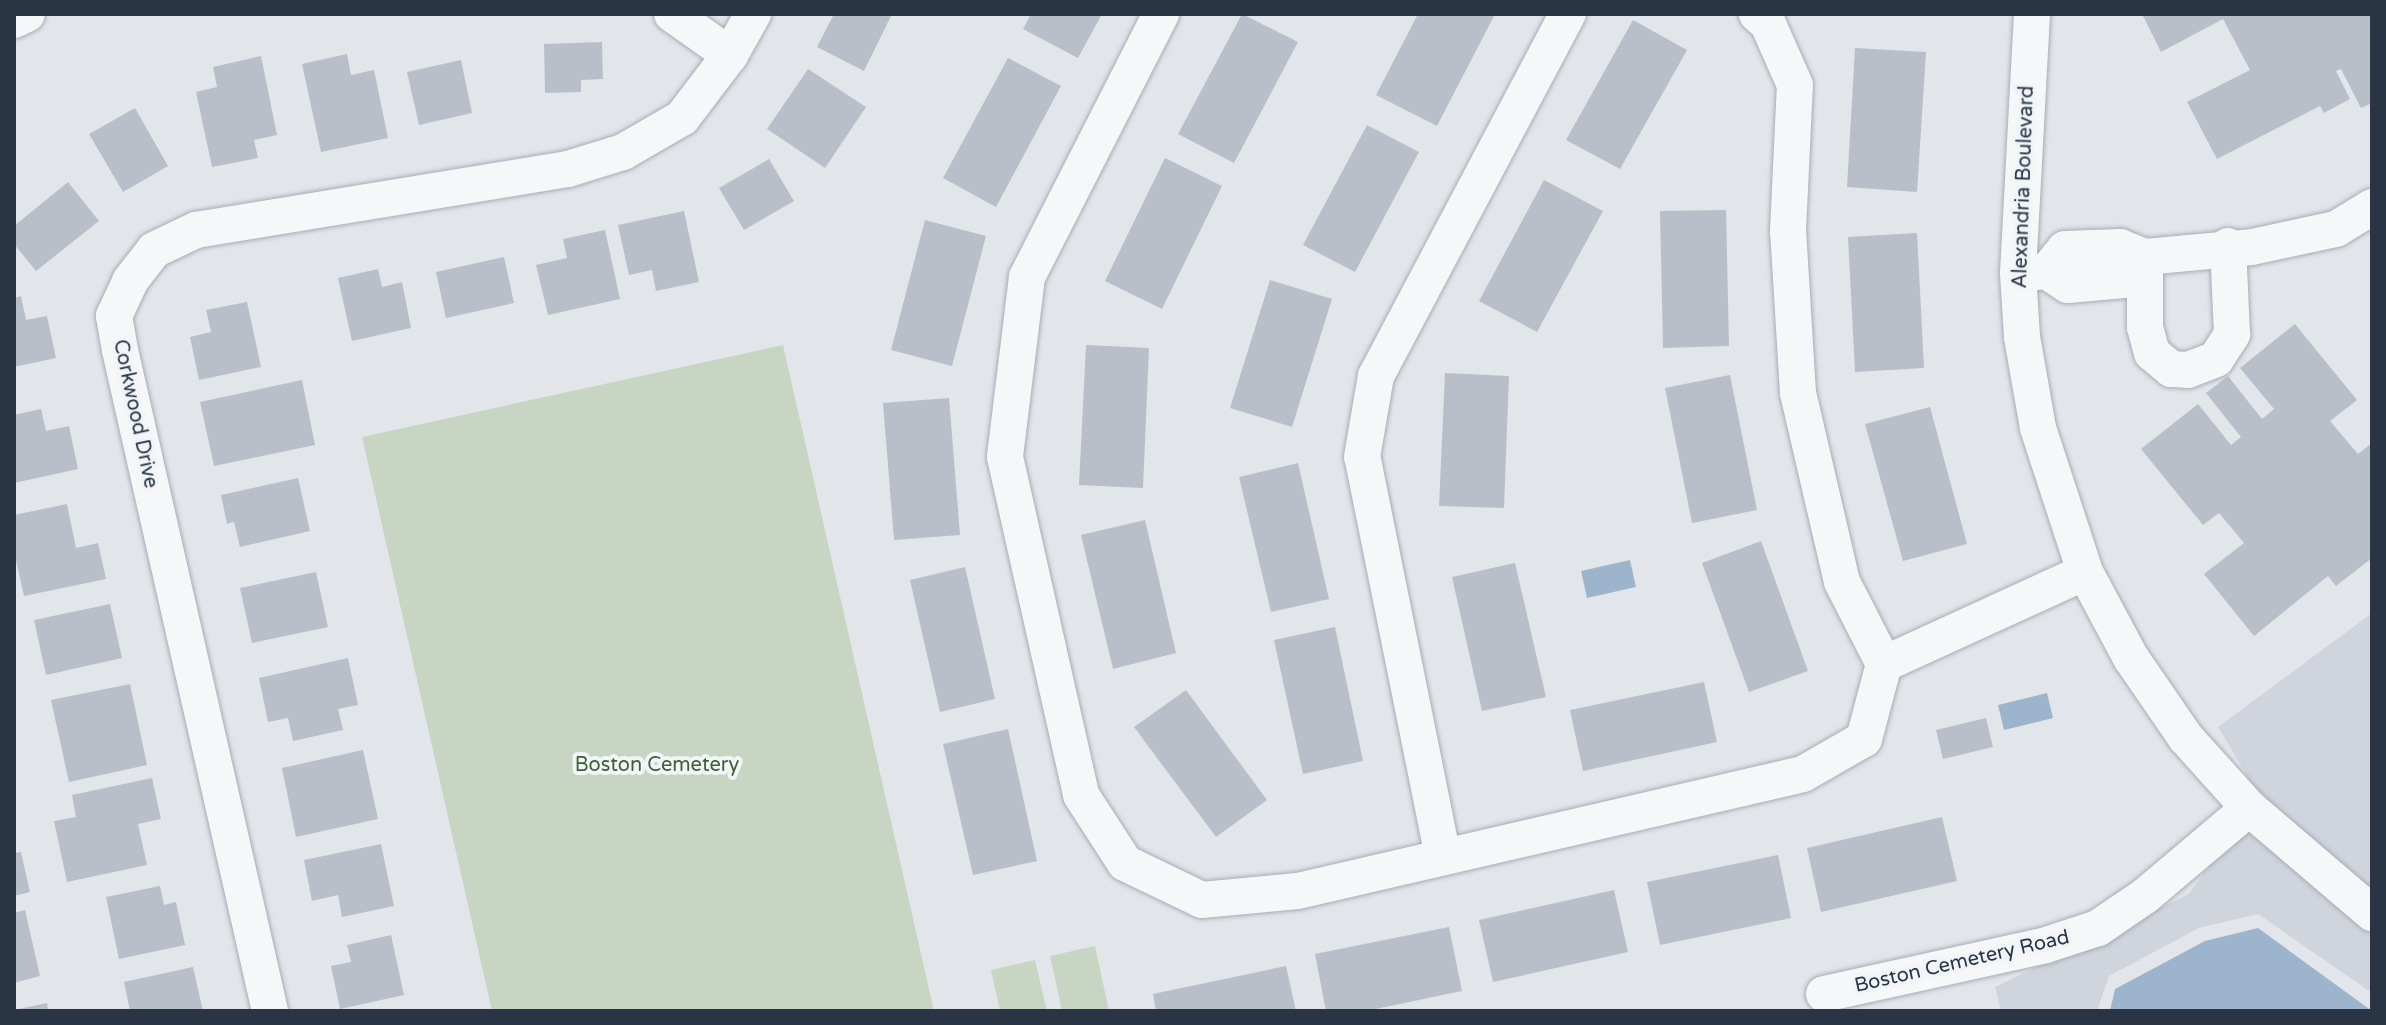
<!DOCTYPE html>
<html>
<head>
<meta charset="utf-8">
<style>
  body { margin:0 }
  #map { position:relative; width:2386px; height:1025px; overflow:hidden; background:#e2e6eb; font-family:"Varela Round",sans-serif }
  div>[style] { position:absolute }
  .built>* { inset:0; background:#d0d5dd }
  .green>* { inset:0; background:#c8d5c3 }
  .water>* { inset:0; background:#9cb5cc }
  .building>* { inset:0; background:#b9bfc9 }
  .roads { filter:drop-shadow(0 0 2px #a7adb6) drop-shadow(0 0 2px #a7adb6) }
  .minor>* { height:36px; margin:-18px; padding:0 18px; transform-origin:18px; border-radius:18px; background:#f5f7f9 }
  span { translate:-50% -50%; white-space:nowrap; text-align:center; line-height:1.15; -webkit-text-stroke:8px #f2f5f8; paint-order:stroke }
  .street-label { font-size:20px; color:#293444 }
  .park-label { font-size:20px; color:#3f6036 }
  .frame { position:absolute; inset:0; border:16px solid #293444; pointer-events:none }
</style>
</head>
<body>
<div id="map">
  <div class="built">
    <div style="clip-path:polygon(2372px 613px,2372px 894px,2258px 794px,2218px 727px)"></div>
    <div style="clip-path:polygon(2250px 829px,2372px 932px,2372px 993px,2258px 914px,2199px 928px,2109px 976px,2097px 1011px,2001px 1011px,1995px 987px,2189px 894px,2212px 861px)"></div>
  </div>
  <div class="green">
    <div style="clip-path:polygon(783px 345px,934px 1011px,492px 1011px,362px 437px)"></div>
    <div style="clip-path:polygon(1095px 946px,1109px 1011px,1062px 1011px,1050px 956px)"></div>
    <div style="clip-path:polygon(1035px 960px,1047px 1011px,1000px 1011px,991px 970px)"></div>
  </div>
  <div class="water">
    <div style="clip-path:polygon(1630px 560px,1636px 587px,1587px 598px,1581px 571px)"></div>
    <div style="clip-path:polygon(2047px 693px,2053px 718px,2004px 730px,1998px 705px)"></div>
    <div style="clip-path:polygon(2258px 928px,2372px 1011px,2110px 1011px,2115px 989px,2205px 941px)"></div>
  </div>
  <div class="building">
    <div style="clip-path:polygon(834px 14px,892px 14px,864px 71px,817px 47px)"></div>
    <div style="clip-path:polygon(1031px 14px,1102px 14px,1078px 58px,1023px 29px)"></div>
    <div style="clip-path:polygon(1242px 14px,1298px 42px,1234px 163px,1178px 134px)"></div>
    <div style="clip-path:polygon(1418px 14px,1495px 14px,1437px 126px,1376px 95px)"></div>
    <div style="clip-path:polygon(2142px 14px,2372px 14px,2372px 103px,2361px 108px,2341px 69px,2336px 71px,2350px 99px,2324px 113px,2320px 106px,2217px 159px,2187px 102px,2250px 70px,2223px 19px,2161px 52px)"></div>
    <div style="clip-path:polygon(1633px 20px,1687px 50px,1620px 169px,1566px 140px)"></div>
    <div style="clip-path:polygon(602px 42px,603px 79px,581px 80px,581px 92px,545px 93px,544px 44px)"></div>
    <div style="clip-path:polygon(1855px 48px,1926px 52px,1917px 192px,1847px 187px)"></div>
    <div style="clip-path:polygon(347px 54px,351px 75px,374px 70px,388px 138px,321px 152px,302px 64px)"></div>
    <div style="clip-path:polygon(261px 56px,277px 135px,254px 140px,258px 158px,212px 167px,196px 92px,217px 87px,213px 67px)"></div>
    <div style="clip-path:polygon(1008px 58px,1061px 86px,996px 207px,943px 178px)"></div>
    <div style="clip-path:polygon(461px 60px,472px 113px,419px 125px,407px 72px)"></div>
    <div style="clip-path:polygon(808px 69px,866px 107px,825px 168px,767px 129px)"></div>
    <div style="clip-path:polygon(135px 108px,168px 166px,123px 192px,89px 134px)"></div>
    <div style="clip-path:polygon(1367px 125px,1419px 152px,1355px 272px,1303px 245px)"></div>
    <div style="clip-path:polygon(1165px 158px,1222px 186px,1162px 309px,1105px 281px)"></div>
    <div style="clip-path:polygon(769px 159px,794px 201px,744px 230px,719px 188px)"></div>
    <div style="clip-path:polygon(1544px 180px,1603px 211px,1537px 332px,1479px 301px)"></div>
    <div style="clip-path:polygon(68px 182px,99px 221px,36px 271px,14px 244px,14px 226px)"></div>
    <div style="clip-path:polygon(1726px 210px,1729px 346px,1663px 348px,1660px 211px)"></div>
    <div style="clip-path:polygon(684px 211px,699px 282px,656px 291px,652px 270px,629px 275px,618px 225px)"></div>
    <div style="clip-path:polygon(925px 220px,986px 236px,952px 366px,891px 350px)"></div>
    <div style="clip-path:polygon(605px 230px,620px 299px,548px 315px,536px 265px,567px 258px,563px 239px)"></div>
    <div style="clip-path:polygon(1917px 233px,1924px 368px,1855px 372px,1848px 237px)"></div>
    <div style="clip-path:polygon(504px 257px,514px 303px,446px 318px,436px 272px)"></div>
    <div style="clip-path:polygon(378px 269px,382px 287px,402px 282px,411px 328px,352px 341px,338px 278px)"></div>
    <div style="clip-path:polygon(1270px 280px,1332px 299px,1292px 427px,1230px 408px)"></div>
    <div style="clip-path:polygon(21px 296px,26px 320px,47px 316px,56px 358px,14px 367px,14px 298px)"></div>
    <div style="clip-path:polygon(247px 302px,261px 367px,199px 380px,190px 337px,211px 332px,206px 310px)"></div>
    <div style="clip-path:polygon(2295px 324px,2357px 400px,2330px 421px,2358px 454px,2372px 443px,2372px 558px,2336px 586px,2328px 576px,2254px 636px,2204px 574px,2244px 543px,2219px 513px,2203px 525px,2141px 449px,2198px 404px,2231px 445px,2241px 437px,2206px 393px,2228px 376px,2262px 419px,2274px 409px,2240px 368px)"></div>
    <div style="clip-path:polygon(1086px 345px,1149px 348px,1143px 488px,1079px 485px)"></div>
    <div style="clip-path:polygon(1445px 373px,1509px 376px,1504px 508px,1439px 506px)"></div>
    <div style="clip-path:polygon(1730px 375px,1757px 510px,1692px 523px,1665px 388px)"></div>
    <div style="clip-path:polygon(302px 380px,315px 445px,214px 466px,200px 402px)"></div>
    <div style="clip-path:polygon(949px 398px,960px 535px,894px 540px,883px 403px)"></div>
    <div style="clip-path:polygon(1930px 407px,1967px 544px,1903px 561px,1865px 424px)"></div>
    <div style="clip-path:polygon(41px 409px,46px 431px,69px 426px,78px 469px,14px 483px,14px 415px)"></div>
    <div style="clip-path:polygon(1298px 463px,1329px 599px,1271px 612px,1239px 477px)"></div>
    <div style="clip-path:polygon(298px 478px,310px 531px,240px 547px,234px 522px,227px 524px,221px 495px)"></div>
    <div style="clip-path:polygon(67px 504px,76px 548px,98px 543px,106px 579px,24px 596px,14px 551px,14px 515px)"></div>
    <div style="clip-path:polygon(1145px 520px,1176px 653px,1113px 669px,1081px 535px)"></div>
    <div style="clip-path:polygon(1761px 541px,1808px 671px,1749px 692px,1702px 563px)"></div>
    <div style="clip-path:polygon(1515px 563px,1546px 697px,1482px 711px,1452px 577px)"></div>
    <div style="clip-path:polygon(965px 567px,995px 699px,940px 712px,910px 580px)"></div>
    <div style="clip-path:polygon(316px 572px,328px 627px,252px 643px,240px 588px)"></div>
    <div style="clip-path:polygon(110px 604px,122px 658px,46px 675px,34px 620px)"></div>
    <div style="clip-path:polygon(1335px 627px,1363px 761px,1303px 774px,1274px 640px)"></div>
    <div style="clip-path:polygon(348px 658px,358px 705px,338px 709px,343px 730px,293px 741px,288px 718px,268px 722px,259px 678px)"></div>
    <div style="clip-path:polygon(1704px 682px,1717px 742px,1583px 771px,1570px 710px)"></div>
    <div style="clip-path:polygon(130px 684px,147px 765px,69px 782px,51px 700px)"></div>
    <div style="clip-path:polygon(1186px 690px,1267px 800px,1216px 837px,1134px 727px)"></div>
    <div style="clip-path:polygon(1986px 718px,1993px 747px,1943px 759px,1936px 730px)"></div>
    <div style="clip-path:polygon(1008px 729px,1037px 861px,973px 875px,943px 744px)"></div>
    <div style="clip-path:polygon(363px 750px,378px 819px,296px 837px,282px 768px)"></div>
    <div style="clip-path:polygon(152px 778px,161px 819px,138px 824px,147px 865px,67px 882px,54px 821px,76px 817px,72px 795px)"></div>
    <div style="clip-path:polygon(1942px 817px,1957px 881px,1821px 912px,1807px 848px)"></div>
    <div style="clip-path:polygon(381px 844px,394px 906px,342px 917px,338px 895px,312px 901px,304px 860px)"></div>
    <div style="clip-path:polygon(21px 852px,30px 892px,14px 896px,14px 853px)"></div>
    <div style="clip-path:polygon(1778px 855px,1791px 918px,1660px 945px,1647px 882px)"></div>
    <div style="clip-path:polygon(160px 886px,164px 905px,176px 902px,185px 945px,119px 959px,106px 897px)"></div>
    <div style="clip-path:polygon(1614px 890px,1628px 952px,1493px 982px,1479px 920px)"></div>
    <div style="clip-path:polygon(25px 910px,40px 976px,14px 983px,14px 913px)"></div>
    <div style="clip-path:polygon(1449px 927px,1462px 991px,1366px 1011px,1326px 1011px,1315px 954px)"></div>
    <div style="clip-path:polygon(391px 935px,404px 995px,340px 1009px,331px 966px,351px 962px,347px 945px)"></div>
    <div style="clip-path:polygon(1286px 966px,1296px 1011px,1156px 1011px,1153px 994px)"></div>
    <div style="clip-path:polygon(193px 967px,203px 1011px,130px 1011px,124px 982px)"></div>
    <div style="clip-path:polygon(47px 1003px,48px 1011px,14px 1011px,14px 1010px)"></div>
  </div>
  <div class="roads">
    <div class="minor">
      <div style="left:672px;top:14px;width:71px;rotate:35.3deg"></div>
      <div style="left:1161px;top:14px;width:295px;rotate:117deg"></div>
      <div style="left:1027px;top:277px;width:181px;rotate:97deg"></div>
      <div style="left:1005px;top:457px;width:346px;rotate:77.3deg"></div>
      <div style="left:1081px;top:795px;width:81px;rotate:57.1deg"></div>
      <div style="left:1125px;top:863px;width:85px;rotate:25.7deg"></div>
      <div style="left:1202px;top:900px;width:96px;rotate:-5.4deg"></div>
      <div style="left:1298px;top:891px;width:518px;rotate:-13.04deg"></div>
      <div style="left:1803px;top:774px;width:70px;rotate:-29.8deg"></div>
      <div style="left:1864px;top:739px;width:78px;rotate:-75.1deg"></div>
      <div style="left:1884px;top:664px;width:92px;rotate:-117.1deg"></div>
      <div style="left:1842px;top:582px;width:194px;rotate:-103.1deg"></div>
      <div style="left:1798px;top:393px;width:162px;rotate:-93.5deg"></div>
      <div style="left:1788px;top:231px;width:146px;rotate:-87.3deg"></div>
      <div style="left:1795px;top:85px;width:67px;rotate:-113.9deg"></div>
      <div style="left:1768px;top:24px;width:15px;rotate:-138deg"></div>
      <div style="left:2032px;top:14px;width:259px;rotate:93.1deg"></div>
      <div style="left:2018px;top:273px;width:64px;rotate:86.4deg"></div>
      <div style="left:2022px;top:337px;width:92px;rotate:80deg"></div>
      <div style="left:2038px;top:428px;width:151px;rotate:71.9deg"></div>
      <div style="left:2085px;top:572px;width:98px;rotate:61.9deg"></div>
      <div style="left:2131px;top:658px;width:97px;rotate:55.5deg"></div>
      <div style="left:2186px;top:738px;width:94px;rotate:48deg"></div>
      <div style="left:2249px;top:808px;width:162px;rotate:40.5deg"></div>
      <div style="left:14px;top:20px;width:14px;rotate:-25deg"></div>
      <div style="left:2145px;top:257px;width:70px;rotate:90deg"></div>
      <div style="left:2145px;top:327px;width:27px;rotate:75deg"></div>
      <div style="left:2152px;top:353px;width:25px;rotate:40deg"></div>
      <div style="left:2171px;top:369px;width:17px;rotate:3deg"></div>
      <div style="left:2188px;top:370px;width:30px;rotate:-21deg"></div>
      <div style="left:2216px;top:359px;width:30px;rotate:-57deg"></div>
      <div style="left:2232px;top:334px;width:88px;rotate:-92.6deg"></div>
      <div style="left:2047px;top:271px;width:28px;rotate:-51deg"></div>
      <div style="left:2065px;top:249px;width:55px;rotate:-2.1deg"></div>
      <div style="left:2120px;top:247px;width:27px;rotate:22deg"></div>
      <div style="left:2145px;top:257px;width:107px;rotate:-5.3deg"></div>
      <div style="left:2252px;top:247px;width:86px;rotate:-12.1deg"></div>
      <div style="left:2336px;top:229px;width:42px;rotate:-31.4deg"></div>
      <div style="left:2025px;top:273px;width:22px;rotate:-5deg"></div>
      <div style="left:2047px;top:271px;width:25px;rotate:34deg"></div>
      <div style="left:2068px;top:285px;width:56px;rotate:-5.1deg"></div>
      <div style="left:2124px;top:280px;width:31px;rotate:-48deg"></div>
      <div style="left:1884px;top:664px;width:221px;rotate:-24.6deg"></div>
      <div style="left:1443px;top:857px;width:408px;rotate:-101.4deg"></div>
      <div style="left:1362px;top:457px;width:82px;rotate:-80.2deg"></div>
      <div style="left:1376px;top:376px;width:410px;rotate:-62.1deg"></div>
      <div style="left:1824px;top:994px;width:227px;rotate:-12.4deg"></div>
      <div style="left:2046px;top:945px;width:55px;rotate:-18.1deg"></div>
      <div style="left:2098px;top:928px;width:57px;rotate:-34.2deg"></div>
      <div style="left:2145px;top:896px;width:136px;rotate:-40.2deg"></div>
      <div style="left:270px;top:1011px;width:678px;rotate:-102.79deg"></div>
      <div style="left:120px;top:350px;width:35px;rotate:-100deg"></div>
      <div style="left:114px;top:316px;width:38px;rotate:-65deg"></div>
      <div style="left:130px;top:281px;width:39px;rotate:-52deg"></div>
      <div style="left:154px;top:250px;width:47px;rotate:-25.5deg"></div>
      <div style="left:196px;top:230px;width:377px;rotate:-9.3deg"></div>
      <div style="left:568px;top:169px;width:58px;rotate:-17.2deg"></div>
      <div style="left:623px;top:152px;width:68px;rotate:-30deg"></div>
      <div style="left:682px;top:118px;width:79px;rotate:-52.7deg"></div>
      <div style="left:730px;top:55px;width:47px;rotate:-60.7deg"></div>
    </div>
  </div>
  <div class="street-label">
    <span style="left:2024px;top:187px;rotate:-88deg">Alexandria Boulevard</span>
    <span style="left:135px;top:414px;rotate:78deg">Corkwood Drive</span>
    <span style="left:1962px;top:962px;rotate:-13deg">Boston Cemetery Road</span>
  </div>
  <div class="park-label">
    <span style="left:657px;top:765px">Boston Cemetery</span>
  </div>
  <div class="frame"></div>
</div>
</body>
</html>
